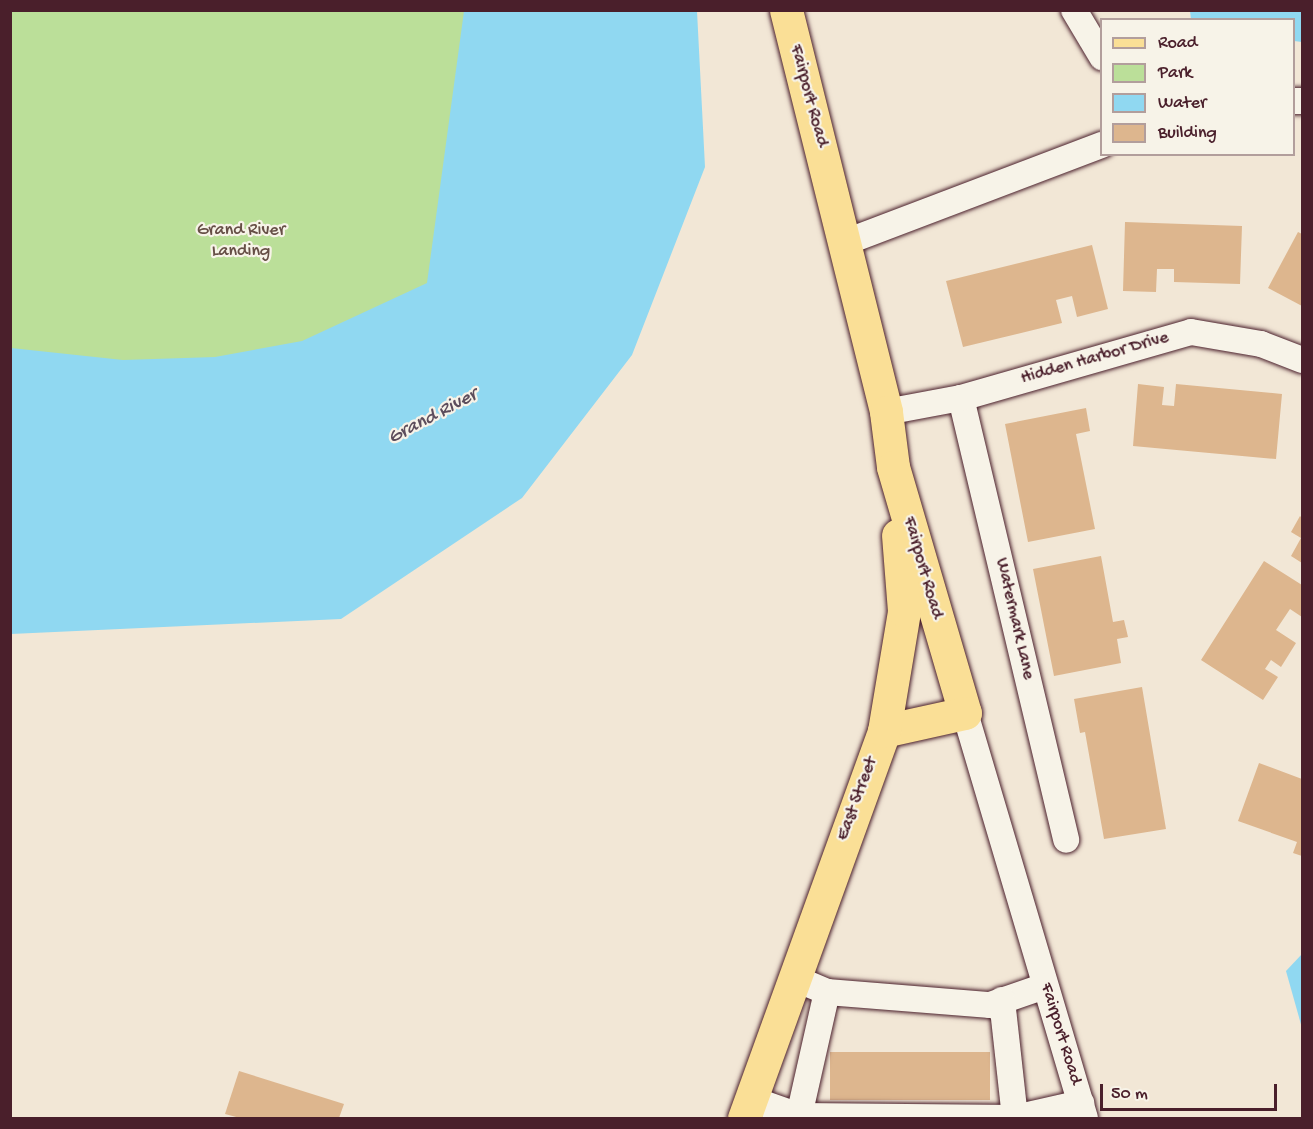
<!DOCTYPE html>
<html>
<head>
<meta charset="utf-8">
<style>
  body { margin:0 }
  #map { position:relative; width:1313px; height:1129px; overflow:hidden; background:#f2e7d6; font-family:"Gochi Hand",sans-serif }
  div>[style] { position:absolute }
  .green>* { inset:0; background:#bbdf99 }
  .water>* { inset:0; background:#90d8f1 }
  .building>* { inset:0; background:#ddb68e }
  .roads { filter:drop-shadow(0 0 2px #4a1f2b) drop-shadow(0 0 2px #4a1f2b) }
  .minor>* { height:26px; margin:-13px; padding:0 13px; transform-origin:13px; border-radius:13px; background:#f7f3e8 }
  .major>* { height:33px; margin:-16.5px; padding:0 16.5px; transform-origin:16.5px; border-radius:16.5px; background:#fadf96 }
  span { translate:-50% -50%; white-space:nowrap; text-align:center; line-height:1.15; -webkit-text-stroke:4.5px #f7f3e8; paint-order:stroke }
  .street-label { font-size:18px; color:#4a1f2b }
  .park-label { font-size:18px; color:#664f46 }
  .water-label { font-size:20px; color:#5c4d5c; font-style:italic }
  .frame { position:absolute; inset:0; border:12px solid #4a1f2b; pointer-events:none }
  .legend { position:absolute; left:1100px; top:18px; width:195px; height:138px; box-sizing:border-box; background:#f7f3e8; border:2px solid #b29e9c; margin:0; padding:8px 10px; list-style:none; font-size:18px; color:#4a1f2b }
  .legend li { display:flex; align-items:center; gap:12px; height:30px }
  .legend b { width:30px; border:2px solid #b29e9c }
  .scale { position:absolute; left:1100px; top:1084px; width:177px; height:27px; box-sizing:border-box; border:3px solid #4a1f2b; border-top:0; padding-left:8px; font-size:18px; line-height:21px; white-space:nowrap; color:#4a1f2b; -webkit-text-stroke:4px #f7f3e8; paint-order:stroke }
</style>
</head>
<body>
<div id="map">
  <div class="green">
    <div style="clip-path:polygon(11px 11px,539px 11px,468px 384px,11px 523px)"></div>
  </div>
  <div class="water">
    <div style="clip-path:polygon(464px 11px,697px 11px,705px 167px,632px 355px,522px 498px,341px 619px,11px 634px,11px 348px,123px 360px,215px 357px,302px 341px,427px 283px)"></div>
    <div style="clip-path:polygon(1190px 11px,1302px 11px,1302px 42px,1294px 41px,1294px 20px,1191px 19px)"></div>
    <div style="clip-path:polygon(1302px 954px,1302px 1028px,1286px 971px)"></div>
  </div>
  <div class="building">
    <div style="clip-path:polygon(1125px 222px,1242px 226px,1240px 284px,1174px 282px,1174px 269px,1157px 269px,1156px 292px,1123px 291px)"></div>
    <div style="clip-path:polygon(1298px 232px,1302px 234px,1302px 306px,1268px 288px)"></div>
    <div style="clip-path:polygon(1092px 245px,1108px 309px,1077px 317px,1072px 296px,1056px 300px,1062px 323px,963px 347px,946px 281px)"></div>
    <div style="clip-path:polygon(1138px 384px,1164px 387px,1162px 405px,1174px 406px,1176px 384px,1282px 394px,1276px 459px,1133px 446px)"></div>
    <div style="clip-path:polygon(1086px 408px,1090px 431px,1076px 434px,1095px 529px,1028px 542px,1005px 424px)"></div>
    <div style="clip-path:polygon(1300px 516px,1302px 518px,1302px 563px,1291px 556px,1301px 538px,1291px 532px)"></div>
    <div style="clip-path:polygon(1101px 556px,1113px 622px,1124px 620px,1128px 637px,1117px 639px,1121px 663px,1054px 676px,1033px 569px)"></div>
    <div style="clip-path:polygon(1264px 561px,1302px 585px,1302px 617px,1290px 609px,1276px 630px,1296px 643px,1281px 667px,1271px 660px,1265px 669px,1278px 677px,1263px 700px,1201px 660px)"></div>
    <div style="clip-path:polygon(1142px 687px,1166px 829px,1104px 839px,1085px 732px,1080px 733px,1074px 699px)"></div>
    <div style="clip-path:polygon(1259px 763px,1302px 779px,1302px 856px,1293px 853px,1297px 842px,1238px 821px)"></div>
    <div style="clip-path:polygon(830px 1052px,990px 1052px,990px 1100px,830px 1100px)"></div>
    <div style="clip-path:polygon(239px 1071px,344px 1104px,339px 1118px,240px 1118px,225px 1114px)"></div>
  </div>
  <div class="roads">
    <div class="minor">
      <div style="left:1074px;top:10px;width:55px;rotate:59.2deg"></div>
      <div style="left:1294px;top:101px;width:8px"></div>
      <div style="left:846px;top:242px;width:274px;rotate:-20.8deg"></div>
      <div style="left:961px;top:398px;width:454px;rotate:76.6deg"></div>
      <div style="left:886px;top:412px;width:76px;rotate:-10.6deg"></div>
      <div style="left:961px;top:398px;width:239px;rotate:-16deg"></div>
      <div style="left:1191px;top:332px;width:71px;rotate:9.7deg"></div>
      <div style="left:1261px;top:344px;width:44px;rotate:21.3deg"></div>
      <div style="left:965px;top:713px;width:422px;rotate:73.5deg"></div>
      <div style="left:794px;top:978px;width:36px;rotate:23deg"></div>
      <div style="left:827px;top:992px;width:164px;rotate:4.6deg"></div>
      <div style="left:990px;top:1005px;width:58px;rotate:-19.1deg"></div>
      <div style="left:1002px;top:1000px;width:119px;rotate:83.7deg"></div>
      <div style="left:751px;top:1099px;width:51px;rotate:19.5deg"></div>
      <div style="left:799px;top:1116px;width:216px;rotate:0.5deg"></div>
      <div style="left:1015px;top:1118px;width:68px;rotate:-12.8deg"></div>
      <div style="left:799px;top:1116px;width:127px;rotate:-77.3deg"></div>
    </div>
    <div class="major">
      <div style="left:786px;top:10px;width:414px;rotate:76deg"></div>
      <div style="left:886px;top:412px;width:55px;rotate:82.7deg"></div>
      <div style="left:893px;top:467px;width:256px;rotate:73.7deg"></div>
      <div style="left:965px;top:713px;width:83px;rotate:167.5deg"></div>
      <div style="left:744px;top:1118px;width:412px;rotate:-70.1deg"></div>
      <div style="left:884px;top:731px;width:122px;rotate:-80.5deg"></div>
      <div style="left:904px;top:611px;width:76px;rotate:-94.5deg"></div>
    </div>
  </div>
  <div class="street-label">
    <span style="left:808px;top:96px;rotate:75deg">Fairport Road</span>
    <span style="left:1095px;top:359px;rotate:-16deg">Hidden Harbor Drive</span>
    <span style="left:922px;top:568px;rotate:74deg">Fairport Road</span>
    <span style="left:1014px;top:619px;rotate:77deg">Watermark Lane</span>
    <span style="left:858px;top:799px;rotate:-70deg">East Street</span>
    <span style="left:1060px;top:1034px;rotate:73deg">Fairport Road</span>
  </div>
  <div class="park-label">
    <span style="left:241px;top:242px">Grand River<br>Landing</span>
  </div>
  <div class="water-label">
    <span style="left:433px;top:417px;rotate:-28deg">Grand River</span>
  </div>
  <div class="frame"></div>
  <ul class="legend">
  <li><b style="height:8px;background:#fadf96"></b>Road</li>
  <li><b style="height:16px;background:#bbdf99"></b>Park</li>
  <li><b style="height:16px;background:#90d8f1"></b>Water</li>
  <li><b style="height:16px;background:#ddb68e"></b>Building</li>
  </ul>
  <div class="scale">50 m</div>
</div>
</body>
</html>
